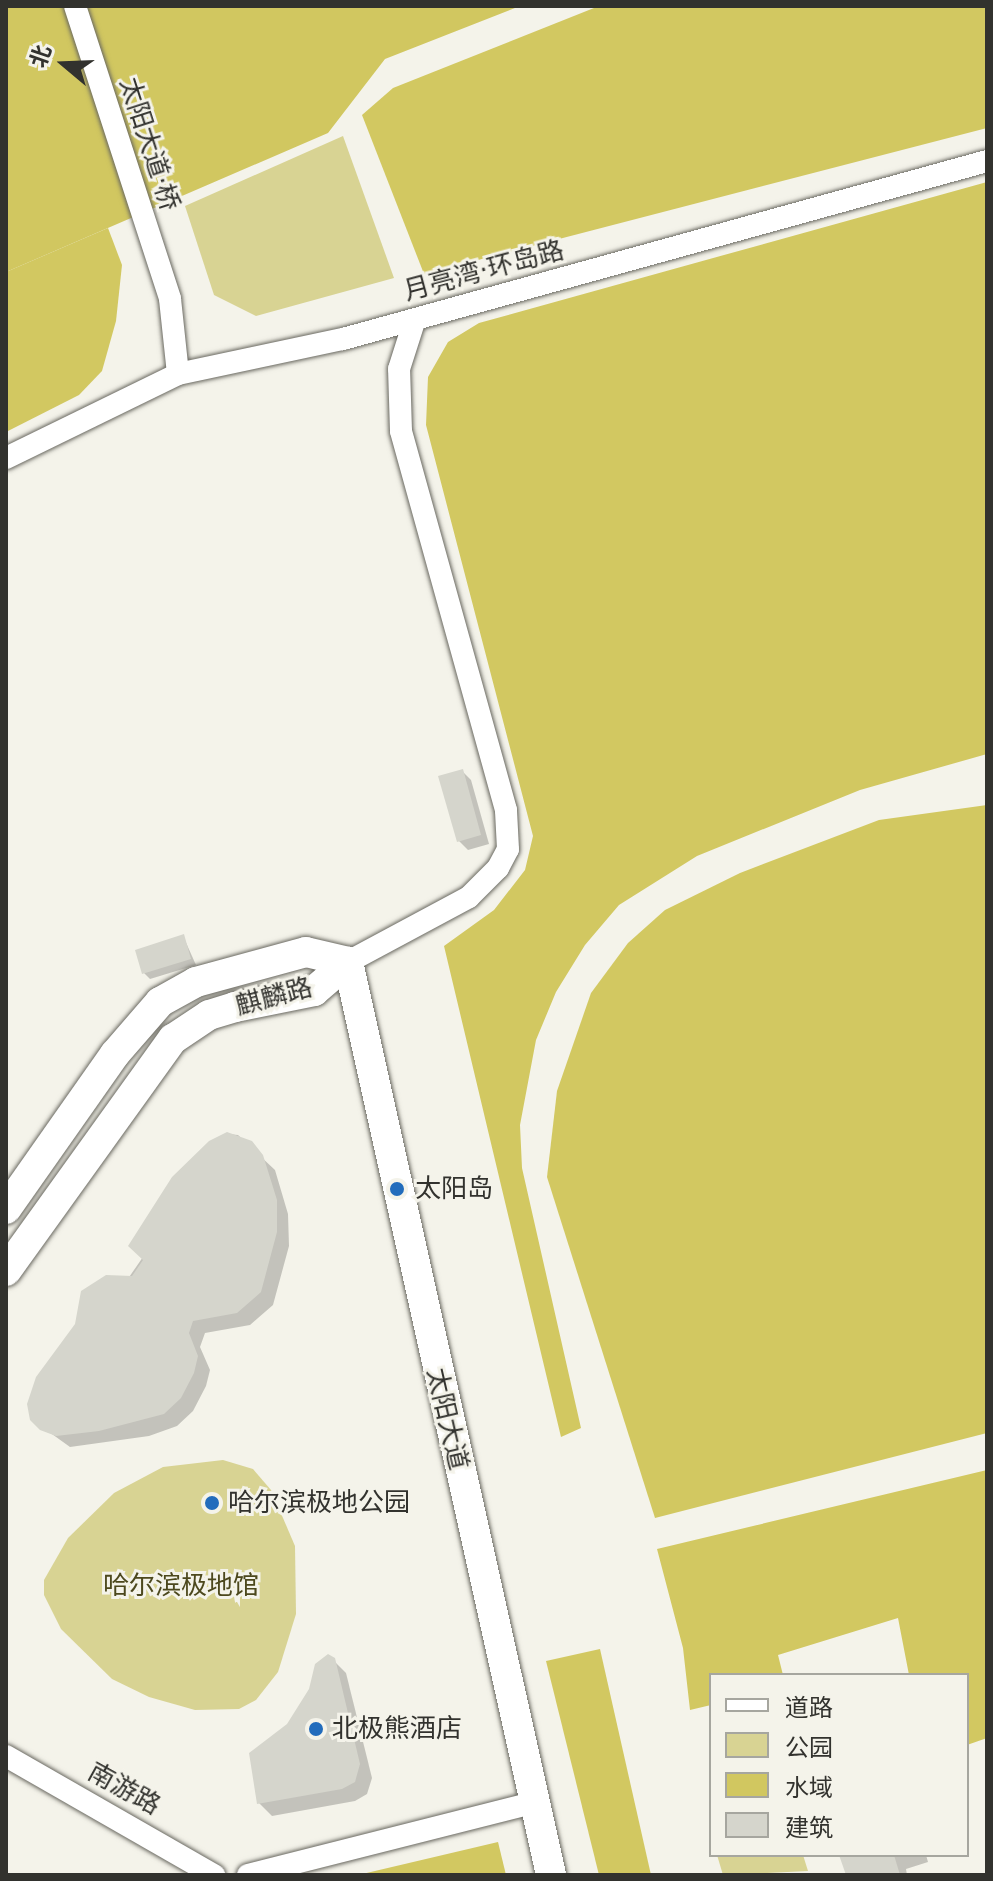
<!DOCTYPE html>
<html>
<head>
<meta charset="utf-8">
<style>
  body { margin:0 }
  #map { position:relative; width:993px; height:1881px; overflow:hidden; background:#f4f3ea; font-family:"DejaVu Sans","Noto Sans SC",sans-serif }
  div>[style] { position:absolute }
  .green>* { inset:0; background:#d8d393 }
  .forest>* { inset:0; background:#d2c861 }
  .water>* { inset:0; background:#d1c760 }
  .shadow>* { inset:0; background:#0003 }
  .building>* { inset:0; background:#d5d5cc }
  .roads { filter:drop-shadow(0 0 2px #696860) drop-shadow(0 0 2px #696860) }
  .street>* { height:22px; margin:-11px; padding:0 11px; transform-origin:11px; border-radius:11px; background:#fff }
  .secondary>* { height:30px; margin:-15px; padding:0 15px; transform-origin:15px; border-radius:15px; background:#fff }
  .dots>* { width:22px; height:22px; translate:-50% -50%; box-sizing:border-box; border:4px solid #f4f3ea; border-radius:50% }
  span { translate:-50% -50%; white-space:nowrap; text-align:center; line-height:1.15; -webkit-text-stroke:6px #f4f3ea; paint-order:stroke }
  .street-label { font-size:26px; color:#32322e }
  .poi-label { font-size:26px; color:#32322e }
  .left { translate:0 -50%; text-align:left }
  .park-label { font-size:26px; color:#4c481d }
  .frame { position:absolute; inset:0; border:8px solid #32322e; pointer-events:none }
  .legend { position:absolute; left:709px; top:1673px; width:260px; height:184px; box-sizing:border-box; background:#f4f3ea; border:2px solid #a6a69f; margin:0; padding:10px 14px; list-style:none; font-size:24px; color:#32322e }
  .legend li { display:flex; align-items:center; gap:16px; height:40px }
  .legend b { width:40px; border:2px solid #a6a69f }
  .north { position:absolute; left:24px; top:24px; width:80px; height:80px; -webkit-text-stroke:6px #f4f3ea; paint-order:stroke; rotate:289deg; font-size:22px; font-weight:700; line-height:32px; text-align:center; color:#32322e }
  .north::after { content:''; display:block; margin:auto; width:28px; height:36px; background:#32322e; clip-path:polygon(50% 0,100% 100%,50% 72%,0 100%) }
</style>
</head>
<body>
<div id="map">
  <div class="green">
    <div style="clip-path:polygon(343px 136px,394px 278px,256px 316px,214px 295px,185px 206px)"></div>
    <div style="clip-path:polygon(223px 1460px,253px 1469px,271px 1490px,295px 1546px,296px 1614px,278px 1672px,256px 1700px,239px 1709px,195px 1710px,149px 1697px,112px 1679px,61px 1629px,44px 1595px,44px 1580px,68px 1538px,114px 1493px,163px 1467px)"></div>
    <div style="clip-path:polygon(717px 1855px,803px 1855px,808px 1871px,723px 1875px)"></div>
  </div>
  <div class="forest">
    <div style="clip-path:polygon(599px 6px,987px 6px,987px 128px,424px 274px,362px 115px,393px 88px)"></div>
    <div style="clip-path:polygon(987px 182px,987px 754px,860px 790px,697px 856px,619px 905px,585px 945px,556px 992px,536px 1040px,520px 1125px,522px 1168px,581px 1428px,561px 1437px,444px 946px,494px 910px,525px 870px,533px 836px,426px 425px,428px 377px,448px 342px,479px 323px)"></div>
    <div style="clip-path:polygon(108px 228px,122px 265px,116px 321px,102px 371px,79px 395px,6px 432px,6px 272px)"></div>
    <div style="clip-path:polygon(987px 805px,987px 1433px,655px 1518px,547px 1177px,557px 1091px,591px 993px,628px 943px,665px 910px,740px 873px,879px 820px)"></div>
    <div style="clip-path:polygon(987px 1470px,987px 1738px,967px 1745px,967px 1675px,909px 1675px,898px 1618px,778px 1655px,783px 1675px,711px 1675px,711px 1705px,690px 1710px,683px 1648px,657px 1549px)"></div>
    <div style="clip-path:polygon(600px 1649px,651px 1875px,599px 1875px,546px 1661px)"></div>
    <div style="clip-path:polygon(498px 1842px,506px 1875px,358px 1875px)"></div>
  </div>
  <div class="water">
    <div style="clip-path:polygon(6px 6px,520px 6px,385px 59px,328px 133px,6px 272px)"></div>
  </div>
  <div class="shadow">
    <div style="clip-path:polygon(462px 771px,471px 780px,489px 844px,468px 850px,459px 841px)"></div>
    <div style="clip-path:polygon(183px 936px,196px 965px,150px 979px,144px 973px)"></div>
    <div style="clip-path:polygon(228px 1134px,238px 1135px,275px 1170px,288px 1214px,289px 1246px,273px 1305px,250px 1325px,205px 1333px,200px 1347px,210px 1370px,206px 1386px,193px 1411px,177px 1426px,149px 1436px,70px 1447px,31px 1419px)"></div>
    <div style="clip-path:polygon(333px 1660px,346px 1673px,372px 1778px,367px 1794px,355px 1801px,272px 1816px,259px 1803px,288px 1725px)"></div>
    <div style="clip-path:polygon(841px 1855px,926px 1855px,928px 1862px,906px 1869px,907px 1875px,848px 1875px)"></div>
  </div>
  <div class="building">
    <div style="clip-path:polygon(463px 769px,481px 835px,457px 842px,438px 776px)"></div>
    <div style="clip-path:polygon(184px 934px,191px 959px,142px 974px,135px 950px)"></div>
    <div style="clip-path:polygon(227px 1132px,252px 1141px,263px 1155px,277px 1200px,277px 1232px,261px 1292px,237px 1313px,193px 1321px,189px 1333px,198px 1356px,194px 1373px,181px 1398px,164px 1414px,99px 1431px,56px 1436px,40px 1430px,30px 1420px,27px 1404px,36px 1377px,75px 1324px,81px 1291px,106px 1275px,132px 1276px,143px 1260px,128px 1246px,172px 1177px,209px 1141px)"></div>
    <div style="clip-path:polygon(328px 1654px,335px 1658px,360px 1764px,355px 1782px,342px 1789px,257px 1804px,249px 1753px,287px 1724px,309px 1689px,315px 1664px)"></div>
    <div style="clip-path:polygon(839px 1855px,894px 1855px,900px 1875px,846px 1875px)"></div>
  </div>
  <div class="roads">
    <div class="street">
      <div style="left:75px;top:6px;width:308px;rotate:72deg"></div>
      <div style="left:170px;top:299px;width:75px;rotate:83.9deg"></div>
      <div style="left:6px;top:458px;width:191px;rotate:-26deg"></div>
      <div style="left:178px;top:374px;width:169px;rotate:-12deg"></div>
      <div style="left:343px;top:339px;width:668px;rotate:-15.45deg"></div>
      <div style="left:348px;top:962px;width:137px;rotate:-28.2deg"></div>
      <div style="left:469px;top:897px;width:41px;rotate:-45deg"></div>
      <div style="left:498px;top:868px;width:21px;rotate:-62deg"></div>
      <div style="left:508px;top:849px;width:39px;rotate:-93deg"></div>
      <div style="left:506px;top:810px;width:393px;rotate:-105.5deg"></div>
      <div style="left:401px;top:431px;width:62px;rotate:-91.8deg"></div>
      <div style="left:399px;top:369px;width:52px;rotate:-72.3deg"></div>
      <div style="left:6px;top:1756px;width:240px;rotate:29.8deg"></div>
      <div style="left:248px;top:1875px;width:294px;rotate:-14.2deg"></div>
    </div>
    <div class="secondary">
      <div style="left:348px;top:962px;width:935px;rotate:77.46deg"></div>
      <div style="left:6px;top:1209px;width:189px;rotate:-54.9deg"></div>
      <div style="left:115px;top:1054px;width:69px;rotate:-49.1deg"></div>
      <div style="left:160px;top:1002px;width:41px;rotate:-29.1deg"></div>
      <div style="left:196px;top:982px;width:114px;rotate:-15.3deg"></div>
      <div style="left:306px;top:952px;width:43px;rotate:13.4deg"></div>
      <div style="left:6px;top:1271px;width:286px;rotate:-54.3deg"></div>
      <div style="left:173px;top:1039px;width:43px;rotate:-33.7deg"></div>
      <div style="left:209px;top:1015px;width:27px;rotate:-17deg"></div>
      <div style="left:235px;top:1007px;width:81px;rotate:-11.4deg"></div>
      <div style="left:314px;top:991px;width:45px;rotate:-40.5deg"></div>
    </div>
  </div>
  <div class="dots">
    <div style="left:397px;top:1189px;background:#226cbc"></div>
    <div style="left:212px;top:1503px;background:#226cbc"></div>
    <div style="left:316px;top:1729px;background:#226cbc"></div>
  </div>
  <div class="street-label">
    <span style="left:149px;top:144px;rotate:72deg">太阳大道·桥</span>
    <span style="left:484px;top:271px;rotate:-15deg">月亮湾·环岛路</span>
    <span style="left:274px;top:997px;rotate:-15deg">麒麟路</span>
    <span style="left:447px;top:1419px;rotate:77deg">太阳大道</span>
    <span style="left:124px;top:1789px;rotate:29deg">南游路</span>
  </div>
  <div class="poi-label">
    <span class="left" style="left:415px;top:1189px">太阳岛</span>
    <span class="left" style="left:228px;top:1503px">哈尔滨极地公园</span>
    <span class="left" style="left:332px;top:1729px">北极熊酒店</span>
  </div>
  <div class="park-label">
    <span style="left:181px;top:1586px">哈尔滨极地馆</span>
  </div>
  <div class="frame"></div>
  <ul class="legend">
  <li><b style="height:10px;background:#fff"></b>道路</li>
  <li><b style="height:22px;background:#d8d393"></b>公园</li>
  <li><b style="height:22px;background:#d1c760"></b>水域</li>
  <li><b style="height:22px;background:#d5d5cc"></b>建筑</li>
  </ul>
  <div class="north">北</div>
</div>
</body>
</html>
